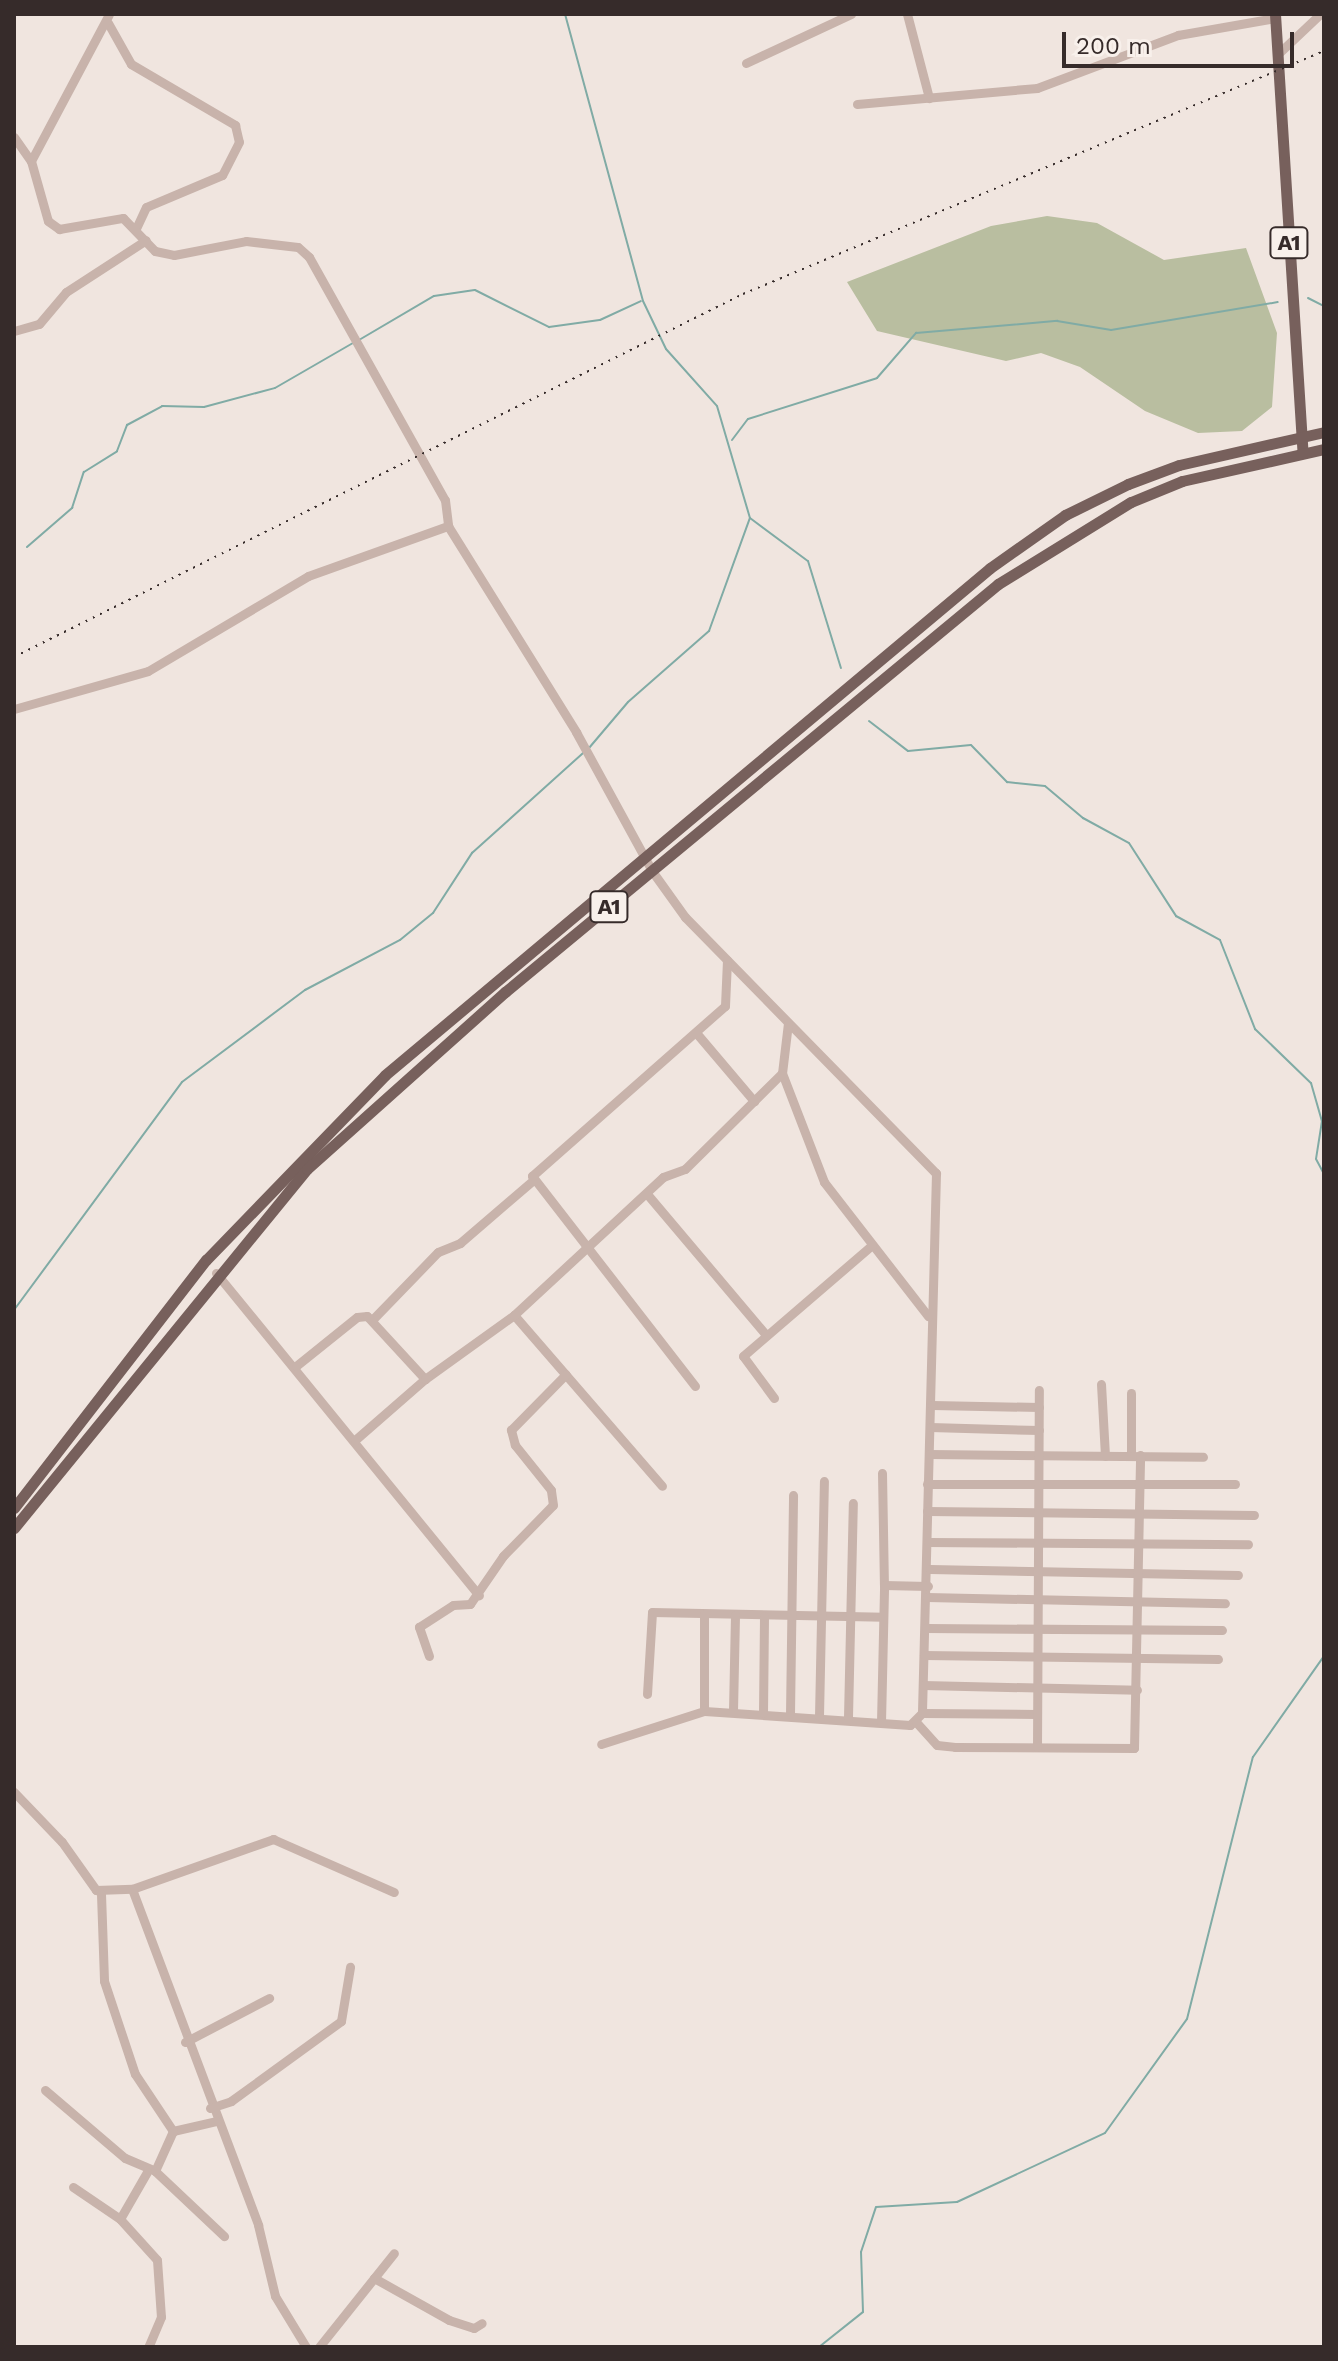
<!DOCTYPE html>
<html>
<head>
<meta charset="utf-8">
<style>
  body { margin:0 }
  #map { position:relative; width:1338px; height:2361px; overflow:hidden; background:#f0e5df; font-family:"Work Sans",sans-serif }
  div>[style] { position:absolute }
  .green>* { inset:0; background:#b9bea0 }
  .stream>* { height:2px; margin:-1px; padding:0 1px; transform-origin:1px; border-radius:1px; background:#80aba5 }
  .minor>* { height:9px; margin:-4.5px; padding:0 4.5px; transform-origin:4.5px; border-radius:4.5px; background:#c8b3ab }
  .major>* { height:11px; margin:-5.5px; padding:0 5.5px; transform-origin:5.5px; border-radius:5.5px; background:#77605c }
  .rail>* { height:2px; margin-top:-1px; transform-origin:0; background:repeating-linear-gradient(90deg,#362b2a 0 2px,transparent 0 8px) }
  span { translate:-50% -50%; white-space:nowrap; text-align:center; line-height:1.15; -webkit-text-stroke:6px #f8f0eb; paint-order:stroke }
  .shield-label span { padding:2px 6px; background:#f8f0eb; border:2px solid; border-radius:6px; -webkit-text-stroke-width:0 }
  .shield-label { font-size:22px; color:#362b2a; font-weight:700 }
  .frame { position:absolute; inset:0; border:16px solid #362b2a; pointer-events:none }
  .scale { position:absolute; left:1062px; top:32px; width:232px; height:36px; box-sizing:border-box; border:4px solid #362b2a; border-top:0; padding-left:10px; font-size:24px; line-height:28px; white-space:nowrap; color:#362b2a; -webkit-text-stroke:6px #f8f0eb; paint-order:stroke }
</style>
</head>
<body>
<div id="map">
  <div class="green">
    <div style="clip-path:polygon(1047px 216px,1097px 223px,1164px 260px,1246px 248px,1277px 333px,1272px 407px,1242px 431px,1198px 433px,1145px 411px,1080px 367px,1041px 353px,1006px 361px,877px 331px,847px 282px,991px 226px)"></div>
  </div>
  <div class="stream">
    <div style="left:565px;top:14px;width:297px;rotate:74.8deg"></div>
    <div style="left:643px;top:301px;width:53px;rotate:64.4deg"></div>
    <div style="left:666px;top:349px;width:76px;rotate:48.2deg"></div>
    <div style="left:717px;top:406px;width:117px;rotate:73.6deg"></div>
    <div style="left:750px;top:518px;width:72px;rotate:36.6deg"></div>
    <div style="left:808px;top:561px;width:112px;rotate:72.9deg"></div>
    <div style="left:1308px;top:298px;width:18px;rotate:27deg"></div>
    <div style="left:359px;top:340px;width:87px;rotate:-30.4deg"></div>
    <div style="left:434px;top:296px;width:41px;rotate:-8.3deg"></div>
    <div style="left:475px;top:290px;width:83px;rotate:26.6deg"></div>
    <div style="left:549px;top:327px;width:51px;rotate:-7.8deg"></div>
    <div style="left:600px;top:320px;width:45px;rotate:-24.9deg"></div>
    <div style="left:732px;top:440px;width:26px;rotate:-53deg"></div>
    <div style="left:748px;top:419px;width:135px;rotate:-17.6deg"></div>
    <div style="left:877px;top:378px;width:60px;rotate:-49.1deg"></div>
    <div style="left:916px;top:333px;width:142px;rotate:-4.9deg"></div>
    <div style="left:1057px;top:321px;width:55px;rotate:9.5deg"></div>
    <div style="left:1111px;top:330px;width:169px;rotate:-9.5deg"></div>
    <div style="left:27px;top:547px;width:60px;rotate:-40.9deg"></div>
    <div style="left:72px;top:508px;width:38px;rotate:-72deg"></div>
    <div style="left:84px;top:472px;width:39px;rotate:-32deg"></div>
    <div style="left:117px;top:451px;width:28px;rotate:-69deg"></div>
    <div style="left:127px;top:425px;width:40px;rotate:-28deg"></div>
    <div style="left:162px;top:406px;width:42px;rotate:1.4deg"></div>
    <div style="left:204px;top:407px;width:73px;rotate:-15deg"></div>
    <div style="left:275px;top:388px;width:90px;rotate:-30deg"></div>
    <div style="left:869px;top:721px;width:49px;rotate:37.6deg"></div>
    <div style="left:908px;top:751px;width:63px;rotate:-5.4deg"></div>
    <div style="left:971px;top:745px;width:52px;rotate:45.8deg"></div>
    <div style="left:1007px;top:782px;width:38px;rotate:6deg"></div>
    <div style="left:1045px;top:786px;width:50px;rotate:40.1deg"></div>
    <div style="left:1083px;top:818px;width:52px;rotate:28.5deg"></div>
    <div style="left:1129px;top:843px;width:87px;rotate:57.2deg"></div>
    <div style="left:1176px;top:916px;width:50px;rotate:28.6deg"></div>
    <div style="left:1220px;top:940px;width:96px;rotate:68.5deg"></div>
    <div style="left:1255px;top:1029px;width:78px;rotate:44deg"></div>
    <div style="left:1311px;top:1083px;width:40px;rotate:74deg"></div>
    <div style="left:1322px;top:1121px;width:38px;rotate:99deg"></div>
    <div style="left:1316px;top:1159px;width:17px;rotate:62deg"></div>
    <div style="left:589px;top:748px;width:60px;rotate:-49.7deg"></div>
    <div style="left:628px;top:702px;width:108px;rotate:-41.2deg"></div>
    <div style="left:709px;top:631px;width:120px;rotate:-70.1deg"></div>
    <div style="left:14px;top:1310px;width:283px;rotate:-53.6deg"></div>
    <div style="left:182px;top:1082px;width:154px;rotate:-36.8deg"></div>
    <div style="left:305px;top:990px;width:107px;rotate:-27.8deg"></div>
    <div style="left:400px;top:940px;width:43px;rotate:-39.3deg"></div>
    <div style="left:433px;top:913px;width:72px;rotate:-57deg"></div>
    <div style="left:472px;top:853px;width:151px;rotate:-42deg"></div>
    <div style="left:819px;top:2347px;width:56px;rotate:-38.5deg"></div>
    <div style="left:863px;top:2312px;width:60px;rotate:-91.9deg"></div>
    <div style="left:861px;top:2252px;width:47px;rotate:-71.6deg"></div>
    <div style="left:876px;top:2207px;width:81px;rotate:-3.5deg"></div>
    <div style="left:957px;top:2202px;width:163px;rotate:-25deg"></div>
    <div style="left:1105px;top:2133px;width:140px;rotate:-54.3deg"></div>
    <div style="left:1187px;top:2019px;width:270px;rotate:-75.9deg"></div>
    <div style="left:1253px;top:1757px;width:123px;rotate:-54.9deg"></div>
  </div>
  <div class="minor">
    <div style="left:907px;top:14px;width:87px;rotate:75.3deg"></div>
    <div style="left:108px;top:23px;width:47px;rotate:60.7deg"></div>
    <div style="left:131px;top:64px;width:121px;rotate:30.4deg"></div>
    <div style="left:235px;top:125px;width:17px;rotate:77deg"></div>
    <div style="left:239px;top:142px;width:37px;rotate:117deg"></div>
    <div style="left:222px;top:175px;width:82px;rotate:157.2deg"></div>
    <div style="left:146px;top:207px;width:23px;rotate:115deg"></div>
    <div style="left:1280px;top:52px;width:55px;rotate:-43.5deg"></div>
    <div style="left:746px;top:63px;width:116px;rotate:-25deg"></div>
    <div style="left:857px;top:104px;width:181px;rotate:-5.1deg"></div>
    <div style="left:1037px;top:88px;width:151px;rotate:-20.6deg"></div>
    <div style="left:1178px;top:35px;width:98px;rotate:-9.9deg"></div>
    <div style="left:14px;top:137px;width:29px;rotate:55deg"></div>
    <div style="left:31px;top:161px;width:62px;rotate:74.2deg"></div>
    <div style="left:48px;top:221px;width:14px;rotate:36deg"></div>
    <div style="left:59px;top:229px;width:65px;rotate:-9.8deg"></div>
    <div style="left:123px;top:218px;width:46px;rotate:45.9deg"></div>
    <div style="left:155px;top:251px;width:19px;rotate:12deg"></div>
    <div style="left:174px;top:255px;width:73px;rotate:-11deg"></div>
    <div style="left:246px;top:241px;width:52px;rotate:6.6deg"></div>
    <div style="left:298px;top:247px;width:15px;rotate:42deg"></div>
    <div style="left:309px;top:257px;width:278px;rotate:60.8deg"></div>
    <div style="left:445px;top:500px;width:26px;rotate:83deg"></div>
    <div style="left:448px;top:526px;width:243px;rotate:58.1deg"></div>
    <div style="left:576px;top:732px;width:158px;rotate:61.3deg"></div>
    <div style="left:652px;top:871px;width:57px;rotate:54.3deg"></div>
    <div style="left:685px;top:917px;width:359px;rotate:45.6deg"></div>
    <div style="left:936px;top:1173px;width:540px;rotate:91.49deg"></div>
    <div style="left:922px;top:1713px;width:17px;rotate:135deg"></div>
    <div style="left:910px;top:1725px;width:206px;rotate:-176.1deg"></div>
    <div style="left:704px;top:1711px;width:108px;rotate:162.2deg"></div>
    <div style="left:31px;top:161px;width:166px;rotate:-62deg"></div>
    <div style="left:14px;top:331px;width:26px;rotate:-16deg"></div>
    <div style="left:39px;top:324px;width:42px;rotate:-49.8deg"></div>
    <div style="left:66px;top:292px;width:95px;rotate:-33deg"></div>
    <div style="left:14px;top:709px;width:139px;rotate:-15.8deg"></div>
    <div style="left:148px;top:671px;width:186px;rotate:-30.7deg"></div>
    <div style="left:308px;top:576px;width:149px;rotate:-19.7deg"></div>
    <div style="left:788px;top:1023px;width:50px;rotate:96.8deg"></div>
    <div style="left:782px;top:1073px;width:117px;rotate:68.9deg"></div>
    <div style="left:824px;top:1182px;width:170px;rotate:52.2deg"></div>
    <div style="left:698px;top:1035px;width:87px;rotate:49.7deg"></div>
    <div style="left:647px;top:1194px;width:185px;rotate:49.8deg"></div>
    <div style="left:216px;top:1273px;width:416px;rotate:50.8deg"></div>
    <div style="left:514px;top:1315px;width:226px;rotate:49.1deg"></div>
    <div style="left:373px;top:1319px;width:93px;rotate:-45.9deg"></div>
    <div style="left:438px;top:1252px;width:24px;rotate:-22deg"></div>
    <div style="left:460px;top:1243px;width:95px;rotate:-40.7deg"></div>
    <div style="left:296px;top:1366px;width:78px;rotate:-38.8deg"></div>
    <div style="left:357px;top:1317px;width:10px;rotate:-6deg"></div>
    <div style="left:367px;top:1316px;width:86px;rotate:47.4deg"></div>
    <div style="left:1101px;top:1384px;width:72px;rotate:86.8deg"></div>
    <div style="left:695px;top:1386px;width:266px;rotate:-127.8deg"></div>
    <div style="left:532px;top:1176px;width:257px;rotate:-41.4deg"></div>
    <div style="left:725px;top:1006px;width:46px;rotate:-87.5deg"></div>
    <div style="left:1131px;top:1393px;width:62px;rotate:90deg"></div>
    <div style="left:774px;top:1398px;width:52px;rotate:-126.4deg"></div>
    <div style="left:743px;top:1356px;width:170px;rotate:-40.7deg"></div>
    <div style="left:932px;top:1405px;width:107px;rotate:1.1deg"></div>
    <div style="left:930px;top:1427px;width:109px;rotate:1.6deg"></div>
    <div style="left:355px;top:1440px;width:93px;rotate:-41.1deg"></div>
    <div style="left:425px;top:1379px;width:110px;rotate:-35.7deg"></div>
    <div style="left:514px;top:1315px;width:203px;rotate:-42.8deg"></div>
    <div style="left:663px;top:1177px;width:23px;rotate:-20deg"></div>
    <div style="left:685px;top:1169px;width:136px;rotate:-44.7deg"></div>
    <div style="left:929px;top:1454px;width:274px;rotate:0.6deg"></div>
    <div style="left:882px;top:1473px;width:112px;rotate:89deg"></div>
    <div style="left:927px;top:1484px;width:308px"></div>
    <div style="left:927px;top:1511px;width:327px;rotate:0.7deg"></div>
    <div style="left:928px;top:1542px;width:320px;rotate:0.4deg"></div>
    <div style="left:930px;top:1569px;width:308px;rotate:1.1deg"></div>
    <div style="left:927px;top:1597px;width:298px;rotate:1.2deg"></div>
    <div style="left:926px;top:1628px;width:296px;rotate:0.4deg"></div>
    <div style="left:924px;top:1655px;width:294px;rotate:0.8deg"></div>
    <div style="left:429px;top:1656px;width:31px;rotate:-109deg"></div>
    <div style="left:419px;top:1627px;width:40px;rotate:-32.9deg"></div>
    <div style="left:453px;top:1605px;width:17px;rotate:-3deg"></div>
    <div style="left:470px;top:1604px;width:58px;rotate:-55.5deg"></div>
    <div style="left:503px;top:1556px;width:71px;rotate:-45.6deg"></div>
    <div style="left:553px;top:1505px;width:15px;rotate:-98deg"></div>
    <div style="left:551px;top:1490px;width:58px;rotate:-128.7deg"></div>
    <div style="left:515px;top:1445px;width:16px;rotate:-105deg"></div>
    <div style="left:511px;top:1430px;width:78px;rotate:-45.5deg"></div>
    <div style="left:923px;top:1685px;width:214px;rotate:1.3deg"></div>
    <div style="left:647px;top:1694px;width:82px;rotate:-86.5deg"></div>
    <div style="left:652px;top:1612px;width:231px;rotate:1.2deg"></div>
    <div style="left:704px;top:1711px;width:97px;rotate:-90deg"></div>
    <div style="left:733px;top:1711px;width:96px;rotate:-88.8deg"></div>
    <div style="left:763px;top:1713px;width:97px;rotate:-89.4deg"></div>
    <div style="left:922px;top:1713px;width:115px;rotate:0.5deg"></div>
    <div style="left:790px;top:1714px;width:219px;rotate:-89.2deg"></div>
    <div style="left:819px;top:1716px;width:235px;rotate:-88.8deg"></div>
    <div style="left:848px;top:1717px;width:214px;rotate:-88.7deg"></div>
    <div style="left:881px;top:1722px;width:137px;rotate:-88.7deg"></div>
    <div style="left:884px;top:1585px;width:44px;rotate:1.3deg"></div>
    <div style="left:916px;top:1722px;width:31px;rotate:48deg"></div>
    <div style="left:937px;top:1745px;width:18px;rotate:6deg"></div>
    <div style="left:955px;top:1747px;width:179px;rotate:0.3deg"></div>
    <div style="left:1134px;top:1748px;width:293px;rotate:-88.8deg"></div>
    <div style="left:1037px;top:1747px;width:357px;rotate:-89.7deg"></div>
    <div style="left:14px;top:1792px;width:69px;rotate:46.2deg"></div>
    <div style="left:62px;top:1842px;width:59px;rotate:54.7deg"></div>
    <div style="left:96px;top:1890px;width:36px;rotate:-2deg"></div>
    <div style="left:132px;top:1889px;width:359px;rotate:69.4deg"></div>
    <div style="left:258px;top:2225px;width:73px;rotate:76.5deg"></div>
    <div style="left:275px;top:2296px;width:60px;rotate:58.7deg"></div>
    <div style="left:132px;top:1889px;width:150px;rotate:-19.5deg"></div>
    <div style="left:273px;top:1839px;width:132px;rotate:23.7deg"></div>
    <div style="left:101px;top:1894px;width:87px;rotate:88deg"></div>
    <div style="left:104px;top:1981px;width:98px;rotate:71.6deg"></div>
    <div style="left:135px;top:2074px;width:69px;rotate:56.3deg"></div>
    <div style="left:173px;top:2131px;width:44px;rotate:-13.1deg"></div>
    <div style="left:185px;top:2042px;width:95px;rotate:-27.6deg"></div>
    <div style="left:45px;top:2090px;width:105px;rotate:40.4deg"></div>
    <div style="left:125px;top:2158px;width:33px;rotate:23deg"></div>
    <div style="left:155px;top:2171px;width:95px;rotate:43.3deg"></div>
    <div style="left:210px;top:2108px;width:22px;rotate:-18deg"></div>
    <div style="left:231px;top:2101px;width:136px;rotate:-36deg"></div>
    <div style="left:341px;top:2021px;width:55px;rotate:-80.5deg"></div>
    <div style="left:155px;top:2171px;width:44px;rotate:-65.8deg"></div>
    <div style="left:147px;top:2172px;width:54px;rotate:119.9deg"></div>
    <div style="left:120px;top:2219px;width:55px;rotate:47.9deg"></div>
    <div style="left:157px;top:2260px;width:57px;rotate:86deg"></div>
    <div style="left:161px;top:2317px;width:33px;rotate:113deg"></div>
    <div style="left:73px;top:2187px;width:57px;rotate:34.2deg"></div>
    <div style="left:374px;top:2278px;width:86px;rotate:29.2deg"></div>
    <div style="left:449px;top:2320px;width:26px;rotate:18deg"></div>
    <div style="left:474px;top:2328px;width:9px;rotate:-32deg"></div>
    <div style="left:319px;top:2347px;width:120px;rotate:-51.4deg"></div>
  </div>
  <div class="major">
    <div style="left:1275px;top:14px;width:440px;rotate:86.4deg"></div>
    <div style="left:14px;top:1508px;width:314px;rotate:-52.3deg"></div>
    <div style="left:206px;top:1260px;width:257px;rotate:-45.9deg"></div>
    <div style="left:385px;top:1075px;width:789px;rotate:-39.96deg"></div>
    <div style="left:990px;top:568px;width:92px;rotate:-35.2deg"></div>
    <div style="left:1065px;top:515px;width:70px;rotate:-26.2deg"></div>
    <div style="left:1128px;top:484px;width:54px;rotate:-20.4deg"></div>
    <div style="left:1179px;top:465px;width:149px;rotate:-12.8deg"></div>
    <div style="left:14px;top:1528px;width:463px;rotate:-50.8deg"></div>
    <div style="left:307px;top:1169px;width:266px;rotate:-41.8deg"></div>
    <div style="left:505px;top:992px;width:640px;rotate:-39.61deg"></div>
    <div style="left:998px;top:584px;width:156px;rotate:-31.7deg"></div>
    <div style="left:1131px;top:502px;width:55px;rotate:-22.4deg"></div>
    <div style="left:1182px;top:481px;width:146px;rotate:-12.7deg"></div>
  </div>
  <div class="rail">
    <div style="left:14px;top:657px;width:814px;rotate:-26.47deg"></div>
    <div style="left:743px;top:294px;width:630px;rotate:-22.7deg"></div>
  </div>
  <div class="shield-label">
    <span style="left:1289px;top:243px">A1</span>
    <span style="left:609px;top:907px">A1</span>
  </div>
  <div class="frame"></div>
  <div class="scale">200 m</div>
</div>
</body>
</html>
